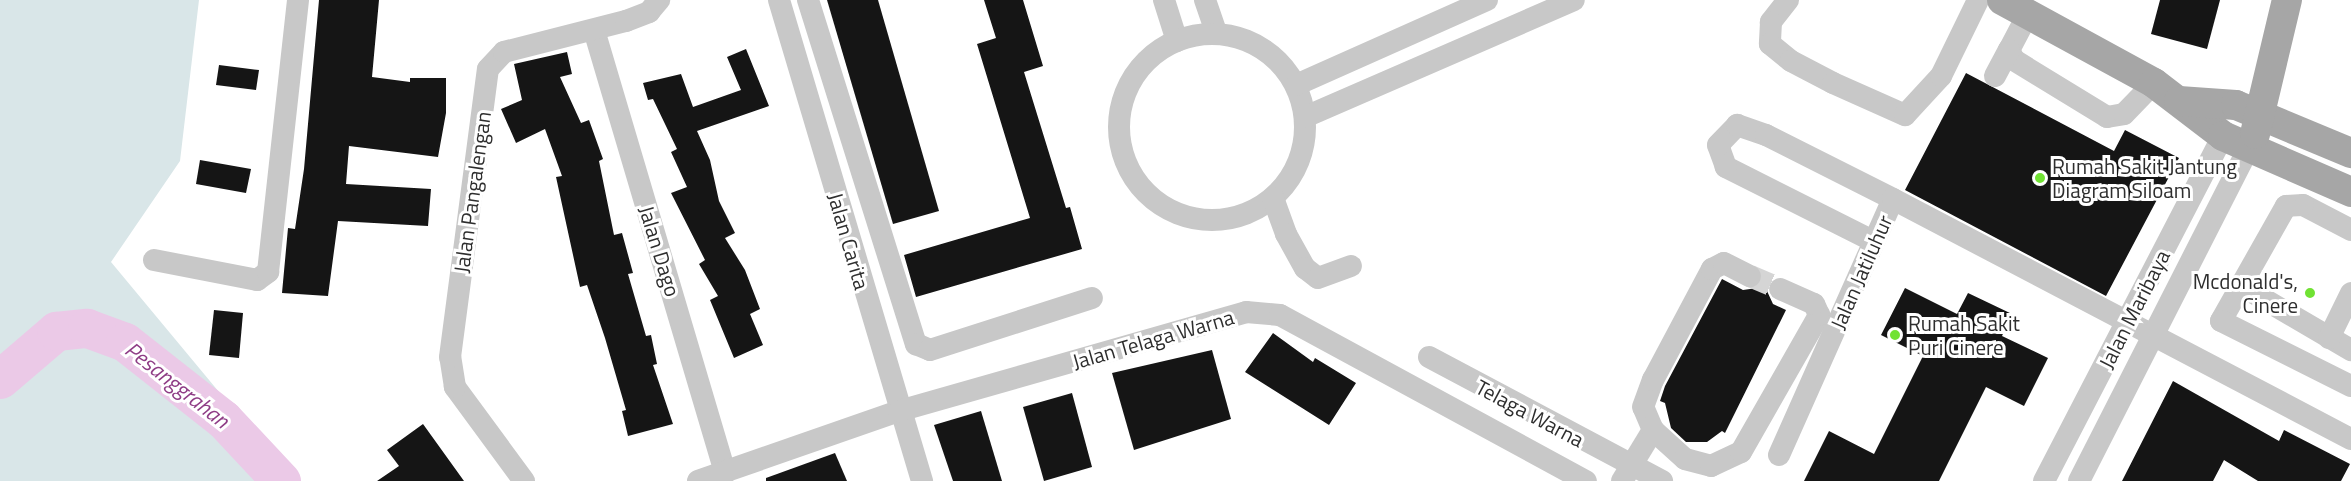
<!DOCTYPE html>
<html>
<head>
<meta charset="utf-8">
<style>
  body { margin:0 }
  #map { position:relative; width:2351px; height:481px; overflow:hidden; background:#fff; font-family:"Titillium Web",sans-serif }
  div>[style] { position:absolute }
  .green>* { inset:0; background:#d9e6e8 }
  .river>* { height:39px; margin:-19.5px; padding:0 19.5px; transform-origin:19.5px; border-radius:19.5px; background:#ebc9e7 }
  .building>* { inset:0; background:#151515 }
  .minor-tunnel>* { height:22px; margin-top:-11px; transform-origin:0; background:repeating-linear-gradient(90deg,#d5d5d5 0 22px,transparent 0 33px) }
  .minor>* { height:22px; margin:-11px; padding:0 11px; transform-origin:11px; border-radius:11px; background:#c8c8c8 }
  .minor>.ring { margin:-11px; padding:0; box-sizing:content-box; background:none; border:22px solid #c8c8c8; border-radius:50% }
  .major>* { height:30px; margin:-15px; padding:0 15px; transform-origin:15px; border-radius:15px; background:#a6a6a6 }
  .dots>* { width:16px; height:16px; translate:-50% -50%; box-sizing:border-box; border:3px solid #fff; border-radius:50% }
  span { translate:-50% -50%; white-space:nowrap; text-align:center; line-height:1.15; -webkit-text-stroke:6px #fff; paint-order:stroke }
  .poi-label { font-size:21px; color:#2e2e2e }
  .left { translate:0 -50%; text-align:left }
  .right { translate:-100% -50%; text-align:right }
  .street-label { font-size:21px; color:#2e2e2e }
  .water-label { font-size:22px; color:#8f3d86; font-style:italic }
</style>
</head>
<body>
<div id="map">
  <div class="green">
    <div style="clip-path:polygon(0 0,199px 0,180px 161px,111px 262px,293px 481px,0 481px)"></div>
  </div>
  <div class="river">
    <div style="left:0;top:379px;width:74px;rotate:-40.6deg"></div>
    <div style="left:56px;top:331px;width:31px;rotate:-6deg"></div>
    <div style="left:87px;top:328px;width:40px;rotate:20.2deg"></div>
    <div style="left:125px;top:342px;width:125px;rotate:38.2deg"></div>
    <div style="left:223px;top:419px;width:85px;rotate:46.9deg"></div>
  </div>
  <div class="building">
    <div style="clip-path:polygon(319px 0,379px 0,372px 77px,410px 82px,410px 78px,446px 78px,446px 113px,438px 157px,349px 146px,346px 184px,431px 189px,428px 226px,338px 221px,328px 296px,282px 293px,288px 228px,295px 229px,304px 169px)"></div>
    <div style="clip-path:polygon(827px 0,878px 0,939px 211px,893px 224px)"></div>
    <div style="clip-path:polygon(984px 0,1023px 0,1043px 66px,1024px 72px,1066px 208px,1070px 207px,1082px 249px,916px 297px,904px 255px,1030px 218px,977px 44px,996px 38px)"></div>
    <div style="clip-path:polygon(2160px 0,2220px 0,2207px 49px,2151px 34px)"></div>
    <div style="clip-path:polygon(746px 49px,769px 106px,697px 131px,710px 160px,719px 201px,735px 233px,725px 238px,745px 270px,760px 309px,750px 314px,763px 345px,734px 358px,710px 300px,718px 296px,699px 264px,705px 260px,671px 193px,687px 187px,671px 152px,677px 149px,653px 99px,648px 100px,643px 83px,681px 74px,693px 107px,741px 90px,727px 57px)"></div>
    <div style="clip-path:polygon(567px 52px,572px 74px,560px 77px,581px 123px,589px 120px,603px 159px,599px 161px,614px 235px,622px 233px,633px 273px,628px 274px,646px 336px,651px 335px,657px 364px,653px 365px,673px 424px,628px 436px,622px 411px,626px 410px,605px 338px,587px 285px,580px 287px,556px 177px,562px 176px,545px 129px,516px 143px,501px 109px,522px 100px,514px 64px)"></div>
    <div style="clip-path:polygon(219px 65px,259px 70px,256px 90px,216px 85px)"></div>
    <div style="clip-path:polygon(1966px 73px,2114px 151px,2125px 130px,2179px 158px,2106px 296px,1905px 190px)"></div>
    <div style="clip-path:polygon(200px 160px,251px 169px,246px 193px,196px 184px)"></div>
    <div style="clip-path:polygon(1763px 278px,1769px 281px,1767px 291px,1773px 304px,1786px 310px,1725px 433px,1722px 431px,1707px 442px,1686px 442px,1671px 428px,1665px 403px,1660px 401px,1665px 386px,1722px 279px,1743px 290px,1757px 288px)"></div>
    <div style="clip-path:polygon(1905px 288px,1957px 314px,1968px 293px,2012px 314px,2002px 336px,2048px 358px,2024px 406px,1986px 387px,1939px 481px,1804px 481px,1829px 431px,1874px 454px,1923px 356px,1881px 335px)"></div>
    <div style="clip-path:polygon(214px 310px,243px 313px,239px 358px,209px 355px)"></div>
    <div style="clip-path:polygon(1273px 333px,1313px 362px,1315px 358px,1356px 383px,1329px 425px,1245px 372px)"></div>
    <div style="clip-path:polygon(1212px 350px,1231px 419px,1134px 450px,1112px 373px)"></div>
    <div style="clip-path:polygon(2173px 381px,2279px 441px,2284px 430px,2350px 464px,2341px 481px,2258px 481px,2224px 460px,2213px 481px,2122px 481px)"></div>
    <div style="clip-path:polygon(1072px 393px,1092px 467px,1044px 481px,1023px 407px)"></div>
    <div style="clip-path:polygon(981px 411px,1002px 481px,953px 481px,934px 425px)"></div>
    <div style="clip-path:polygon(423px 424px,464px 481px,377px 481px,399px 466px,387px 450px)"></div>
    <div style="clip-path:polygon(835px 453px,847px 481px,766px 481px,766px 478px)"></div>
  </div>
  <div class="minor-tunnel">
    <div style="left:1750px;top:276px;width:33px;rotate:23deg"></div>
  </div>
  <div class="minor">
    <div style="left:779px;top:0;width:502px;rotate:73.44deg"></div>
    <div style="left:808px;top:0;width:361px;rotate:72.6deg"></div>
    <div style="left:916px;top:344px;width:15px;rotate:23deg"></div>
    <div style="left:930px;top:350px;width:170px;rotate:-17.8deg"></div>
    <div style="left:1164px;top:0;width:43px;rotate:72.4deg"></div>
    <div style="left:1205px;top:0;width:36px;rotate:71deg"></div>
    <div style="left:1788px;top:0;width:28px;rotate:128deg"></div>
    <div style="left:1771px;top:22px;width:22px;rotate:93deg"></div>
    <div style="left:1770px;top:44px;width:27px;rotate:39deg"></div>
    <div style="left:1791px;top:61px;width:47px;rotate:27.6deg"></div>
    <div style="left:1833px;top:83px;width:79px;rotate:24deg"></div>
    <div style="left:1905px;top:115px;width:53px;rotate:-47.3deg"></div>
    <div style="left:1941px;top:76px;width:85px;rotate:-64deg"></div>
    <div style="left:2028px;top:14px;width:41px;rotate:117.8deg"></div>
    <div style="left:2009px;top:50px;width:11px;rotate:63deg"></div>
    <div style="left:2014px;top:60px;width:109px;rotate:31.5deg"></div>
    <div style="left:2107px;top:117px;width:17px;rotate:-10deg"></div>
    <div style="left:2124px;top:114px;width:43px;rotate:-45.9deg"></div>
    <div style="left:594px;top:30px;width:462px;rotate:73.5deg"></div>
    <div class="ring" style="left:1119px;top:34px;width:164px;height:164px"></div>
    <div style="left:1995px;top:76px;width:30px;rotate:-62deg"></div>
    <div style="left:1296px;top:85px;width:209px;rotate:-24deg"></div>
    <div style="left:1305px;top:117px;width:293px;rotate:-23.5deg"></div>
    <div style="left:1273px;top:198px;width:38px;rotate:70deg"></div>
    <div style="left:1286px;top:234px;width:39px;rotate:61deg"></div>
    <div style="left:1305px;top:268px;width:16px;rotate:38deg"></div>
    <div style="left:1318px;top:278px;width:35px;rotate:-20deg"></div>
    <div style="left:2351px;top:230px;width:54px;rotate:-152.5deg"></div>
    <div style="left:2303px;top:205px;width:17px;rotate:177deg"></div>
    <div style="left:2286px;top:206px;width:132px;rotate:119.5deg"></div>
    <div style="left:2221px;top:321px;width:145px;rotate:26.6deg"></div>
    <div style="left:1873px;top:241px;width:165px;rotate:-153.3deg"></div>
    <div style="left:1726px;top:167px;width:23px;rotate:-110deg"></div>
    <div style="left:1718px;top:145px;width:28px;rotate:-46deg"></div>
    <div style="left:1737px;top:125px;width:31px;rotate:19deg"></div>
    <div style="left:1766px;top:135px;width:142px;rotate:26.7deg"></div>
    <div style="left:154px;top:260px;width:105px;rotate:11deg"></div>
    <div style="left:257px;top:280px;width:14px;rotate:-36deg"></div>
    <div style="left:268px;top:272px;width:274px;rotate:-83.7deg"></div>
    <div style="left:2240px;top:285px;width:129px;rotate:30.4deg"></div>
    <div style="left:2329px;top:338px;width:50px;rotate:-63.9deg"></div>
    <div style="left:1429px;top:357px;width:264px;rotate:28deg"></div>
    <div style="left:1653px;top:430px;width:43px;rotate:42.2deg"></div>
    <div style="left:1685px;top:459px;width:27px;rotate:15deg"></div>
    <div style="left:1711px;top:466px;width:33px;rotate:-25deg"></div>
    <div style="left:1741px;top:452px;width:158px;rotate:-60.3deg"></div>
    <div style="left:1819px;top:315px;width:12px;rotate:-114deg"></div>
    <div style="left:1814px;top:304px;width:37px;rotate:-156deg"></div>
    <div style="left:1779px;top:455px;width:280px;rotate:-66deg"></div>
    <div style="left:1893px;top:199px;width:517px;rotate:27.66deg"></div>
    <div style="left:524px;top:481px;width:117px;rotate:-126.3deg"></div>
    <div style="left:455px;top:387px;width:30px;rotate:-99deg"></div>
    <div style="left:450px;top:357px;width:290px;rotate:-82.5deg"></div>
    <div style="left:488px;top:69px;width:23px;rotate:-47deg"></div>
    <div style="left:504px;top:52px;width:126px;rotate:-14.3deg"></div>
    <div style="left:626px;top:21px;width:25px;rotate:-21deg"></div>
    <div style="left:649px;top:12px;width:16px;rotate:-50deg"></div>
    <div style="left:698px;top:481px;width:213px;rotate:-19.2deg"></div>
    <div style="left:899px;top:411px;width:361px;rotate:-15.9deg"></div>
    <div style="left:1246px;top:312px;width:34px;rotate:5deg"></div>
    <div style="left:1280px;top:315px;width:348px;rotate:28.5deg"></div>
    <div style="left:1622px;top:481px;width:60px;rotate:-58.7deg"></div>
    <div style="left:1653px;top:430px;width:25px;rotate:-113deg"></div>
    <div style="left:1643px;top:407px;width:29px;rotate:-70deg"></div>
    <div style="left:1653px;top:380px;width:126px;rotate:-62deg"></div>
    <div style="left:1712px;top:269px;width:13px;rotate:-27deg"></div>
    <div style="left:1724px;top:263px;width:29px;rotate:27deg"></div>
    <div style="left:2044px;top:481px;width:389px;rotate:-62.6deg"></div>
    <div style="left:2079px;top:481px;width:372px;rotate:-63deg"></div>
  </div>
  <div class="major">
    <div style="left:2002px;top:0;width:173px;rotate:28.6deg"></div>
    <div style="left:2154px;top:83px;width:87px;rotate:37.5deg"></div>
    <div style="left:2223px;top:136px;width:140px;rotate:23.6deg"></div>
    <div style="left:2179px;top:101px;width:57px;rotate:4deg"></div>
    <div style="left:2236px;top:105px;width:125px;rotate:22.7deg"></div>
    <div style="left:2255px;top:134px;width:138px;rotate:-76.6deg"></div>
  </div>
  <div class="dots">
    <div style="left:2040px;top:178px;background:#70e233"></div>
    <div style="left:2310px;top:293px;background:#70e233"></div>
    <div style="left:1895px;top:335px;background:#70e233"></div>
  </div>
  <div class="poi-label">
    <span class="left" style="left:2052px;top:178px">Rumah Sakit Jantung<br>Diagram Siloam</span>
    <span class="right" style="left:2298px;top:293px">Mcdonald's,<br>Cinere</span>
    <span class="left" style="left:1908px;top:335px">Rumah Sakit<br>Puri Cinere</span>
  </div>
  <div class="street-label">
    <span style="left:472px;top:192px;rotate:-82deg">Jalan Pangalengan</span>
    <span style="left:849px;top:241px;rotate:74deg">Jalan Carita</span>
    <span style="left:660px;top:251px;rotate:73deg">Jalan Dago</span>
    <span style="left:1861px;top:272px;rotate:-66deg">Jalan Jatiluhur</span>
    <span style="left:2134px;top:309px;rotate:-63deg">Jalan Maribaya</span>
    <span style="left:1153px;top:339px;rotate:-16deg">Jalan Telaga Warna</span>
    <span style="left:1530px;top:413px;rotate:28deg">Telaga Warna</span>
  </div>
  <div class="water-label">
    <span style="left:177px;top:385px;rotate:38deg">Pesanggrahan</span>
  </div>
</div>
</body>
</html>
